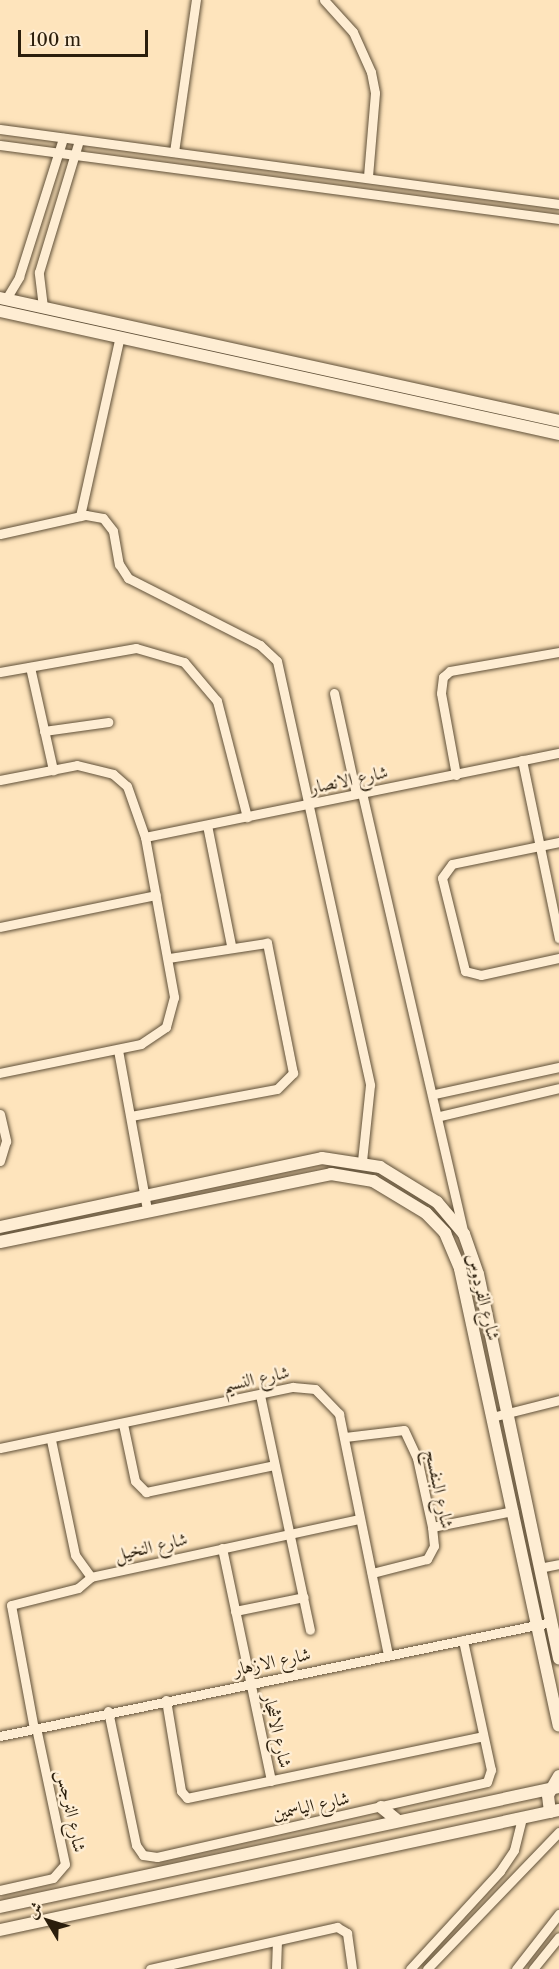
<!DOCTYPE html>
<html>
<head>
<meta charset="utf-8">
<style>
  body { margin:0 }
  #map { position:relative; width:559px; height:1969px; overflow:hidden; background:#fee4bc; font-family:"Libre Caslon Text",Amiri,serif }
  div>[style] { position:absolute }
  .roads { filter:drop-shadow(0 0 2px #605038) drop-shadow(0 0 2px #605038) }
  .minor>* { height:9px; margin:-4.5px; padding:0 4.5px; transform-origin:4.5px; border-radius:4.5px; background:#feedd3 }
  .tertiary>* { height:12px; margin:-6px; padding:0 6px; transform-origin:6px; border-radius:6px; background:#feedd3 }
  span { translate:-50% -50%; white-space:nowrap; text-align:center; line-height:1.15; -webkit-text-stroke:5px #feedd3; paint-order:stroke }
  .street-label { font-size:18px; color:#2b1e0c }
  .north { position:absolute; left:18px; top:1891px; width:60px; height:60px; -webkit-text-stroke:4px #feedd3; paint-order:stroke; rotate:308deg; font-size:16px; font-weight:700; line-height:24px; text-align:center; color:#2b1e0c }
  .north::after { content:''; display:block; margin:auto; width:21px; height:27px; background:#2b1e0c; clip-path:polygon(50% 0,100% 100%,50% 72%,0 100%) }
  .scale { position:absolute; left:18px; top:30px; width:130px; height:27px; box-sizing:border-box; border:3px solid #2b1e0c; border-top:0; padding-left:8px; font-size:18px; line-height:21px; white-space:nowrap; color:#2b1e0c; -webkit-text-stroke:4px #feedd3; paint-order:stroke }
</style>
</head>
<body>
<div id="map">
  <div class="roads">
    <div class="minor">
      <div style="left:324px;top:0;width:43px;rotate:47.8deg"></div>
      <div style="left:353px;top:32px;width:44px;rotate:65.8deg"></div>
      <div style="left:371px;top:72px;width:21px;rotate:79deg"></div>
      <div style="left:375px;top:93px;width:84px;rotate:94.8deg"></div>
      <div style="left:0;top:129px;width:564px;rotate:7.64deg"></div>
      <div style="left:0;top:145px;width:564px;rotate:7.54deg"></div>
      <div style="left:174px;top:152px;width:154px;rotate:-81.8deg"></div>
      <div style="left:6px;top:299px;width:26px;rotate:-59deg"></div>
      <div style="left:19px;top:277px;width:146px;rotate:-72.4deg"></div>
      <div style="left:43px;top:307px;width:35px;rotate:-97deg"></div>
      <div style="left:39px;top:272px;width:138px;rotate:-73.1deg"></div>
      <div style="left:80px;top:516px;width:184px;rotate:-77.5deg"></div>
      <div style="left:0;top:534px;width:88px;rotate:-12.5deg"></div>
      <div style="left:86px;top:515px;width:17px;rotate:10deg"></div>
      <div style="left:103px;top:518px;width:16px;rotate:52deg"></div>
      <div style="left:113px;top:531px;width:34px;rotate:80deg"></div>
      <div style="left:119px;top:564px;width:17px;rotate:57deg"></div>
      <div style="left:128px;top:578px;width:148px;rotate:26.9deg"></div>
      <div style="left:260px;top:645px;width:23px;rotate:43deg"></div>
      <div style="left:277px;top:661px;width:434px;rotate:77.6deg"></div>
      <div style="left:370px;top:1085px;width:76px;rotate:96deg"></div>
      <div style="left:30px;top:667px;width:106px;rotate:77.4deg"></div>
      <div style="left:0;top:672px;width:138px;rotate:-10deg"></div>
      <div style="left:136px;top:648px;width:50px;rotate:16.3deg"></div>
      <div style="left:184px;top:662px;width:51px;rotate:49.8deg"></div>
      <div style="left:217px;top:701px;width:120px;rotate:75.5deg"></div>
      <div style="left:334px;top:693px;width:103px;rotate:77.7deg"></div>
      <div style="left:44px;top:731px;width:65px;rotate:-8deg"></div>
      <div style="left:522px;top:760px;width:182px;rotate:78.3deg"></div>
      <div style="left:456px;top:775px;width:83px;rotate:-100.4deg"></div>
      <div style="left:441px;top:693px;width:16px;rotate:-83deg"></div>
      <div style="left:443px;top:677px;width:9px;rotate:-41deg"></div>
      <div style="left:450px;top:671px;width:111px;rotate:-9.9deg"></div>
      <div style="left:0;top:780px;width:78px;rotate:-11deg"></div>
      <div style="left:77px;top:765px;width:37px;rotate:14deg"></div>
      <div style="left:113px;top:774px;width:18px;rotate:41deg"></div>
      <div style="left:127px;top:786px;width:54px;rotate:70.6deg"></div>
      <div style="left:145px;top:837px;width:163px;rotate:79.7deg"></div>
      <div style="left:174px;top:997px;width:31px;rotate:105deg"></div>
      <div style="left:166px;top:1027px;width:30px;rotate:146deg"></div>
      <div style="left:141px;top:1044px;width:144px;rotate:168.4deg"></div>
      <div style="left:362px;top:793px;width:453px;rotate:77deg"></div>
      <div style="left:207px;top:825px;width:122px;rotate:78.7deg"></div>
      <div style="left:145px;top:837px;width:422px;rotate:-11.5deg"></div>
      <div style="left:559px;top:842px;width:109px;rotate:168.4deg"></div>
      <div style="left:452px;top:864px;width:17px;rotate:126deg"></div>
      <div style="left:442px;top:878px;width:96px;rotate:76.1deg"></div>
      <div style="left:465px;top:971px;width:16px;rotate:14deg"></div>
      <div style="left:481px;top:975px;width:80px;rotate:-12.3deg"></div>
      <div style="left:0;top:927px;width:159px;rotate:-11.6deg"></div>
      <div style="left:118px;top:1050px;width:162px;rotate:79.7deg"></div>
      <div style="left:435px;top:1094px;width:127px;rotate:-12.3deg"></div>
      <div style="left:0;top:1114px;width:28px;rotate:77deg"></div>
      <div style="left:6px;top:1141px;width:21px;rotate:107deg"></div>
      <div style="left:131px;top:1116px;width:148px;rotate:-10.5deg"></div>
      <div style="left:277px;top:1089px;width:23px;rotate:-45deg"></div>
      <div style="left:293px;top:1073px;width:133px;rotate:-101.3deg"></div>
      <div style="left:267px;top:943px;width:99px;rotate:171.3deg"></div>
      <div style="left:440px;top:1116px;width:122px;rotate:-13.2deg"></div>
      <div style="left:260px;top:1395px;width:240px;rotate:78deg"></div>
      <div style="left:492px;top:1417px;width:69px;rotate:-14.2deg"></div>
      <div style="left:123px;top:1424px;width:58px;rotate:78.1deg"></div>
      <div style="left:135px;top:1481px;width:16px;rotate:45deg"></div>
      <div style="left:146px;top:1492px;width:131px;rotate:-11.9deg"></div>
      <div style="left:345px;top:1437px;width:59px;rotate:-6.8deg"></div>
      <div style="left:404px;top:1430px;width:31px;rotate:65deg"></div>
      <div style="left:417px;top:1458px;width:71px;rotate:77.7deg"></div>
      <div style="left:432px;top:1527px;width:19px;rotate:84deg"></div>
      <div style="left:434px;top:1546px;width:15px;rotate:118deg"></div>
      <div style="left:427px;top:1559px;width:57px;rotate:165.7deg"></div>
      <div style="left:51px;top:1440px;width:117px;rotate:78.2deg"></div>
      <div style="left:75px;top:1555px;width:27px;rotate:54deg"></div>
      <div style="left:91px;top:1577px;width:275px;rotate:-12.2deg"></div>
      <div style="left:0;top:1448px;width:299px;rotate:-11.8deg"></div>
      <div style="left:293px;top:1387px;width:22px;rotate:5deg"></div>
      <div style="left:315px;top:1389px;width:35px;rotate:46deg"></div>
      <div style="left:339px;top:1414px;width:245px;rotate:78.5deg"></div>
      <div style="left:432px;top:1527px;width:83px;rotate:-11.2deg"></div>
      <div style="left:222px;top:1548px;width:238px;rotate:78.1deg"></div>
      <div style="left:539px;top:1568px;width:20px;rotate:-11deg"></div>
      <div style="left:235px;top:1611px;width:70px;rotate:-11.5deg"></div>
      <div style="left:166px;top:1700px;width:92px;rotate:80.6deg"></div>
      <div style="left:181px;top:1791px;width:9px;rotate:49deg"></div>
      <div style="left:187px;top:1798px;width:302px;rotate:-11.8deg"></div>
      <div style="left:108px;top:1711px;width:137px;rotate:78.2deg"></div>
      <div style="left:136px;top:1845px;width:12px;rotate:55deg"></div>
      <div style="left:143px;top:1855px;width:14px;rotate:8deg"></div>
      <div style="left:157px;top:1857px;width:338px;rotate:-12.8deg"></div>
      <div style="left:487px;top:1782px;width:13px;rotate:-72deg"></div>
      <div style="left:491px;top:1770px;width:133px;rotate:-102.2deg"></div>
      <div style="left:34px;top:1729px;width:126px;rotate:-100.5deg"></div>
      <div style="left:11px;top:1605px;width:69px;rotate:-14.2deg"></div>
      <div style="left:78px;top:1588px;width:17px;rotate:-40deg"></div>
      <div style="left:0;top:1736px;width:563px;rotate:-11.69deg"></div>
      <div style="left:0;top:1890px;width:54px;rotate:-12.8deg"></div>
      <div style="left:53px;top:1878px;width:18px;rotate:-49deg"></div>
      <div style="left:65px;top:1864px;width:139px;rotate:-102deg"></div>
      <div style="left:150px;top:1969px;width:192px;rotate:-12.7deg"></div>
      <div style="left:337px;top:1927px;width:12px;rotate:31deg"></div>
      <div style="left:347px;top:1933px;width:36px;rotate:82deg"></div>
      <div style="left:276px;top:1969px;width:27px;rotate:-88deg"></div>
      <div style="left:410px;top:1969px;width:133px;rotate:-47.4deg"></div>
      <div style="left:500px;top:1871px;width:25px;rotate:-56deg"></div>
      <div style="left:514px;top:1850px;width:33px;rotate:-76deg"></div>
      <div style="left:427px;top:1969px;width:190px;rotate:-46.1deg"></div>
      <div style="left:516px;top:1969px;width:70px;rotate:-52deg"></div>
      <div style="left:533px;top:1969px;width:41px;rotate:-50.9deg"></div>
    </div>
    <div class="tertiary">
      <div style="left:0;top:298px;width:572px;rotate:12.41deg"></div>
      <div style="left:0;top:311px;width:572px;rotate:12.41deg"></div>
      <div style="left:0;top:1227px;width:329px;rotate:-12.1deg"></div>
      <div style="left:322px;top:1158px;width:59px;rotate:8.8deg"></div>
      <div style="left:380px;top:1167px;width:67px;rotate:31.6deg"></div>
      <div style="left:437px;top:1202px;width:42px;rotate:49.8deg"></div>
      <div style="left:464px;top:1234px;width:42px;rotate:70.7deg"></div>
      <div style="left:478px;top:1274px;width:393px;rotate:78.1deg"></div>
      <div style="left:0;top:1242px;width:338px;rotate:-11.6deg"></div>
      <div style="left:331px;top:1174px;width:43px;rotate:9.5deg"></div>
      <div style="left:373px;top:1181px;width:62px;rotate:31.1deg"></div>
      <div style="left:426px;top:1213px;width:28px;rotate:46deg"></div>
      <div style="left:445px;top:1233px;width:39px;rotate:67deg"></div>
      <div style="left:460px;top:1269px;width:467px;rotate:77.8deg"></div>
      <div style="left:381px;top:1807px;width:22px;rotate:39deg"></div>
      <div style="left:550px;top:1812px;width:17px;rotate:-97deg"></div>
      <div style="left:548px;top:1795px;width:22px;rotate:-60deg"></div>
      <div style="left:0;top:1907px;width:572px;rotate:-12.12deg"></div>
      <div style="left:0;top:1930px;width:572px;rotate:-12.12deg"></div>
    </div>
  </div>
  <div class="street-label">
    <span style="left:349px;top:780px;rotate:-12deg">شارع الانصار</span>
    <span style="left:483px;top:1297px;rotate:76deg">شارع الفردوس</span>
    <span style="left:256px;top:1379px;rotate:-12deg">شارع النسيم</span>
    <span style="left:439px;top:1489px;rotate:78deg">شارع البنفسج</span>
    <span style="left:151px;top:1547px;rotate:-13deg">شارع النخيل</span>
    <span style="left:272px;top:1662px;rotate:-12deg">شارع الازهار</span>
    <span style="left:277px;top:1731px;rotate:77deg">شارع الاشجار</span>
    <span style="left:311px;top:1806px;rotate:-12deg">شارع الياسمين</span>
    <span style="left:71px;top:1811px;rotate:78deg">شارع النرجس</span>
  </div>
  <div class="north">ش</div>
  <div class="scale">100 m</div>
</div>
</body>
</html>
